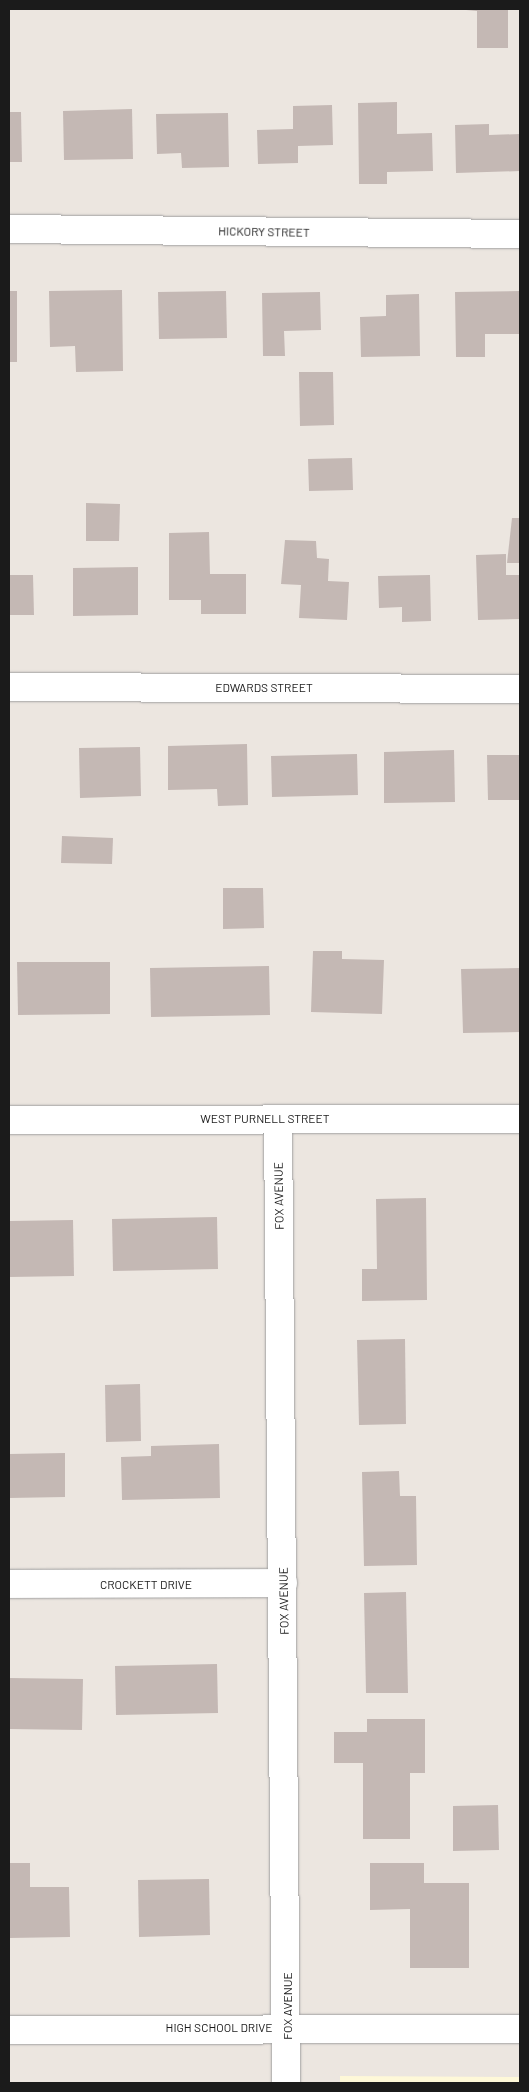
<!DOCTYPE html>
<html>
<head>
<meta charset="utf-8">
<style>
  body { margin:0 }
  #map { position:relative; width:529px; height:2092px; overflow:hidden; background:#ece6e0; font-family:Barlow,sans-serif }
  div>[style] { position:absolute }
  .education>* { inset:0; background:#fef8d8 }
  .building>* { inset:0; background:#c4b8b4 }
  .roads { filter:drop-shadow(0 0 1px #9f9f9f) drop-shadow(0 0 1px #9f9f9f) }
  .minor>* { height:28px; margin:-14px; padding:0 14px; transform-origin:14px; border-radius:14px; background:#fff }
  span { translate:-50% -50%; white-space:nowrap; text-align:center; line-height:1.15; -webkit-text-stroke:5px #fff; paint-order:stroke }
  .street-label { font-size:12px; color:#1b1b1b }
  .frame { position:absolute; inset:0; border:10px solid #1b1b1b; pointer-events:none }
</style>
</head>
<body>
<div id="map">
  <div class="education">
    <div style="clip-path:polygon(340px 2076px,520px 2077px,520px 2083px,340px 2083px)"></div>
  </div>
  <div class="building">
    <div style="clip-path:polygon(455px 9px,508px 9px,508px 48px,477px 48px,477px 11px)"></div>
    <div style="clip-path:polygon(397px 102px,397px 134px,432px 133px,433px 171px,387px 172px,387px 184px,359px 184px,358px 103px)"></div>
    <div style="clip-path:polygon(332px 105px,333px 145px,298px 146px,298px 163px,258px 164px,257px 130px,293px 129px,293px 106px)"></div>
    <div style="clip-path:polygon(132px 109px,133px 159px,64px 160px,63px 111px)"></div>
    <div style="clip-path:polygon(9px 112px,21px 112px,22px 162px,9px 162px)"></div>
    <div style="clip-path:polygon(228px 113px,229px 167px,182px 168px,181px 153px,157px 154px,156px 114px)"></div>
    <div style="clip-path:polygon(489px 124px,489px 135px,520px 134px,520px 171px,456px 173px,455px 125px)"></div>
    <div style="clip-path:polygon(122px 290px,123px 371px,76px 372px,75px 346px,50px 347px,49px 291px)"></div>
    <div style="clip-path:polygon(9px 291px,17px 291px,17px 362px,9px 362px)"></div>
    <div style="clip-path:polygon(226px 291px,227px 338px,159px 339px,158px 292px)"></div>
    <div style="clip-path:polygon(520px 291px,520px 334px,485px 334px,485px 357px,456px 357px,455px 292px)"></div>
    <div style="clip-path:polygon(320px 292px,321px 330px,284px 331px,285px 356px,263px 356px,262px 293px)"></div>
    <div style="clip-path:polygon(419px 294px,420px 356px,361px 357px,360px 317px,386px 316px,386px 295px)"></div>
    <div style="clip-path:polygon(299px 372px,333px 372px,334px 425px,300px 426px)"></div>
    <div style="clip-path:polygon(352px 458px,353px 490px,309px 491px,308px 459px)"></div>
    <div style="clip-path:polygon(86px 503px,120px 504px,119px 541px,86px 541px)"></div>
    <div style="clip-path:polygon(512px 518px,520px 518px,520px 563px,507px 563px)"></div>
    <div style="clip-path:polygon(209px 532px,210px 574px,246px 574px,246px 614px,201px 614px,201px 600px,169px 600px,169px 533px)"></div>
    <div style="clip-path:polygon(285px 540px,316px 541px,317px 558px,329px 559px,328px 581px,349px 582px,347px 620px,299px 618px,301px 585px,281px 584px)"></div>
    <div style="clip-path:polygon(506px 554px,506px 575px,520px 575px,520px 619px,478px 620px,476px 555px)"></div>
    <div style="clip-path:polygon(138px 567px,138px 615px,73px 616px,73px 568px)"></div>
    <div style="clip-path:polygon(9px 575px,33px 575px,34px 615px,9px 615px)"></div>
    <div style="clip-path:polygon(430px 575px,431px 621px,402px 622px,402px 607px,379px 608px,378px 576px)"></div>
    <div style="clip-path:polygon(247px 744px,248px 805px,218px 806px,217px 789px,168px 790px,168px 746px)"></div>
    <div style="clip-path:polygon(140px 747px,141px 796px,80px 798px,79px 748px)"></div>
    <div style="clip-path:polygon(454px 750px,455px 802px,384px 803px,384px 752px)"></div>
    <div style="clip-path:polygon(357px 754px,358px 795px,272px 797px,271px 756px)"></div>
    <div style="clip-path:polygon(487px 755px,520px 755px,520px 800px,488px 800px)"></div>
    <div style="clip-path:polygon(62px 836px,113px 838px,112px 864px,61px 863px)"></div>
    <div style="clip-path:polygon(223px 888px,263px 888px,264px 928px,223px 929px)"></div>
    <div style="clip-path:polygon(313px 951px,342px 951px,342px 959px,384px 960px,382px 1014px,311px 1012px)"></div>
    <div style="clip-path:polygon(17px 962px,110px 962px,110px 1014px,18px 1015px)"></div>
    <div style="clip-path:polygon(269px 966px,270px 1015px,151px 1017px,150px 968px)"></div>
    <div style="clip-path:polygon(520px 968px,520px 1032px,463px 1033px,461px 969px)"></div>
    <div style="clip-path:polygon(426px 1198px,427px 1300px,362px 1301px,362px 1269px,377px 1269px,376px 1199px)"></div>
    <div style="clip-path:polygon(217px 1217px,218px 1269px,113px 1271px,112px 1219px)"></div>
    <div style="clip-path:polygon(73px 1220px,74px 1276px,9px 1277px,9px 1221px)"></div>
    <div style="clip-path:polygon(405px 1339px,406px 1424px,359px 1425px,357px 1340px)"></div>
    <div style="clip-path:polygon(140px 1384px,141px 1441px,106px 1442px,105px 1385px)"></div>
    <div style="clip-path:polygon(219px 1444px,220px 1498px,122px 1500px,121px 1457px,151px 1456px,151px 1446px)"></div>
    <div style="clip-path:polygon(65px 1453px,65px 1497px,9px 1498px,9px 1454px)"></div>
    <div style="clip-path:polygon(399px 1471px,400px 1496px,416px 1496px,417px 1565px,364px 1566px,362px 1472px)"></div>
    <div style="clip-path:polygon(406px 1592px,408px 1693px,366px 1693px,364px 1593px)"></div>
    <div style="clip-path:polygon(217px 1664px,218px 1713px,116px 1715px,115px 1666px)"></div>
    <div style="clip-path:polygon(9px 1678px,83px 1679px,82px 1730px,9px 1729px)"></div>
    <div style="clip-path:polygon(367px 1719px,425px 1719px,425px 1773px,410px 1773px,410px 1839px,363px 1839px,363px 1763px,334px 1763px,334px 1732px,367px 1732px)"></div>
    <div style="clip-path:polygon(498px 1805px,499px 1850px,453px 1851px,453px 1806px)"></div>
    <div style="clip-path:polygon(9px 1863px,30px 1863px,30px 1887px,69px 1887px,70px 1937px,9px 1938px)"></div>
    <div style="clip-path:polygon(370px 1863px,424px 1863px,424px 1883px,469px 1883px,469px 1968px,410px 1968px,410px 1909px,370px 1910px)"></div>
    <div style="clip-path:polygon(209px 1879px,210px 1935px,139px 1937px,138px 1880px)"></div>
  </div>
  <div class="roads">
    <div class="minor">
      <div style="left:9px;top:229px;width:511px;rotate:0.56deg"></div>
      <div style="left:9px;top:687px;width:511px;rotate:0.22deg"></div>
      <div style="left:278px;top:1119px;width:964px;rotate:89.52deg"></div>
      <div style="left:9px;top:1120px;width:511px;rotate:-0.11deg"></div>
      <div style="left:9px;top:1584px;width:274px;rotate:-0.2deg"></div>
      <div style="left:9px;top:2030px;width:511px;rotate:-0.11deg"></div>
    </div>
  </div>
  <div class="street-label">
    <span style="left:264px;top:232px;rotate:1deg">HICKORY STREET</span>
    <span style="left:264px;top:688px">EDWARDS STREET</span>
    <span style="left:265px;top:1119px">WEST PURNELL STREET</span>
    <span style="left:279px;top:1196px;rotate:-91deg">FOX AVENUE</span>
    <span style="left:146px;top:1585px">CROCKETT DRIVE</span>
    <span style="left:284px;top:1601px;rotate:-91deg">FOX AVENUE</span>
    <span style="left:288px;top:2006px;rotate:-90deg">FOX AVENUE</span>
    <span style="left:219px;top:2028px">HIGH SCHOOL DRIVE</span>
  </div>
  <div class="frame"></div>
</div>
</body>
</html>
